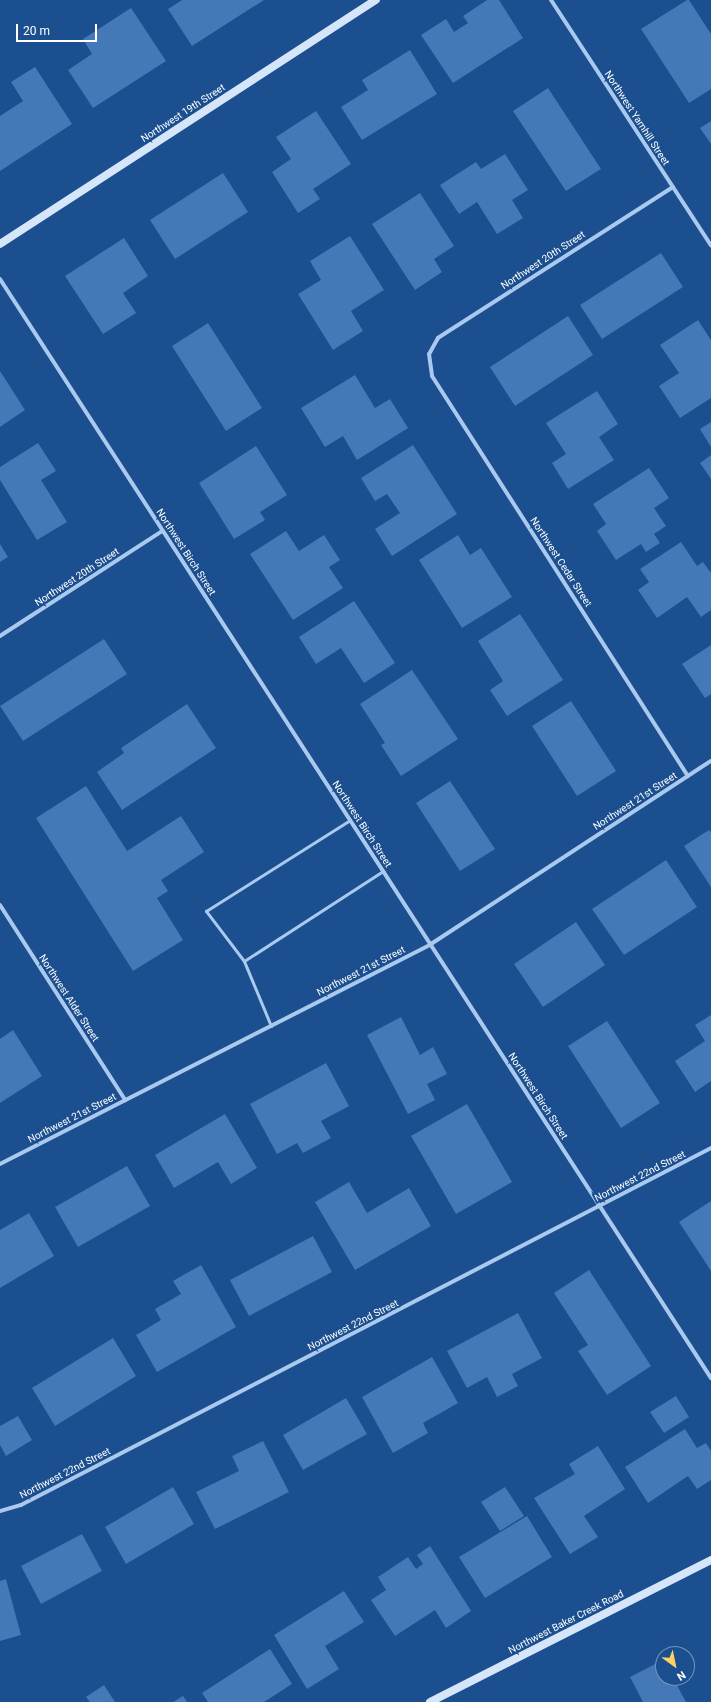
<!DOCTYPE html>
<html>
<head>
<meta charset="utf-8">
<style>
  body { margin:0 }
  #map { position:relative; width:711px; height:1702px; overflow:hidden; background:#1b4f8f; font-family:Roboto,sans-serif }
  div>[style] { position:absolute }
  .building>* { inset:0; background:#4478b7 }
  .lane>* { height:3px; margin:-1.5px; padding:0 1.5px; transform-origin:1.5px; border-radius:1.5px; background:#a9c9ee }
  .street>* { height:4px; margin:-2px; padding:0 2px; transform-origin:2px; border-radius:2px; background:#a9c9ee }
  .secondary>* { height:8px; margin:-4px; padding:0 4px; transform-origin:4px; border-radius:4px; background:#d6e6fa }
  span { translate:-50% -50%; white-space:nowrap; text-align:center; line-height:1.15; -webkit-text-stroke:4px #1b4f8f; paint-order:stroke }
  .street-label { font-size:10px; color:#fff }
  .north { position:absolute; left:655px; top:1646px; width:40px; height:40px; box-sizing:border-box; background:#1b4f8f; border:1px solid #7695bc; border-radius:50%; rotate:147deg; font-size:11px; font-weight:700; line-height:16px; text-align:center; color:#fff }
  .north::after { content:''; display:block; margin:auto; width:14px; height:18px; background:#ffd166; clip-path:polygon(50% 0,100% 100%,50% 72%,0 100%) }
  .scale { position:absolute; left:16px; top:24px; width:81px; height:18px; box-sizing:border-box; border:2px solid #fff; border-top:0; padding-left:5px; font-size:12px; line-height:14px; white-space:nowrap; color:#fff; -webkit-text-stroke:3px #1b4f8f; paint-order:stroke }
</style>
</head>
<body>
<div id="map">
  <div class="building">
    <div style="clip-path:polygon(182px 0,264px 0,192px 46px,168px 9px)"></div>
    <div style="clip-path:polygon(487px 0,499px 0,523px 38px,453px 83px,421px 35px,446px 19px,454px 32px,468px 23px,463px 16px)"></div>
    <div style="clip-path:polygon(687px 0,689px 0,711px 34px,711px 89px,689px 103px,641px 29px)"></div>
    <div style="clip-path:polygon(131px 8px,166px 61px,93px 108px,68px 70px,92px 54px,83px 39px)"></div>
    <div style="clip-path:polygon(410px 50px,437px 94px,362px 140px,341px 107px,368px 90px,362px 80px)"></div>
    <div style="clip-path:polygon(35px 67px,72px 124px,0 171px,0 116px,23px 101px,11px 82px)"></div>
    <div style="clip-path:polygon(548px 88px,601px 169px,566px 191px,513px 111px)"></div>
    <div style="clip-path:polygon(316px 111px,351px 164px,313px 189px,320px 199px,298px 213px,272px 172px,291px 159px,276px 137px)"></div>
    <div style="clip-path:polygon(711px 121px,711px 144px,700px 128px)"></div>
    <div style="clip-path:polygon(505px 154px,528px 190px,512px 200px,523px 218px,497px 234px,477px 202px,459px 214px,440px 185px,476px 162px,481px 169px)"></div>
    <div style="clip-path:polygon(223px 173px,248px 212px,175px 259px,150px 220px)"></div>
    <div style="clip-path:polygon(420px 193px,454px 246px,434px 259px,442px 272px,415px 290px,372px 224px)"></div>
    <div style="clip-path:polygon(350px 236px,384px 290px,351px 311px,363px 331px,333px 350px,298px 294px,321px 280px,310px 261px)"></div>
    <div style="clip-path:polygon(124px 238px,148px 276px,123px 293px,136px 313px,103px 334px,65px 276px)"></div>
    <div style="clip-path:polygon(661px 253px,683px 287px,602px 339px,580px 305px)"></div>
    <div style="clip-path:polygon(568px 316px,593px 355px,515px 406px,490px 367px)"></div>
    <div style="clip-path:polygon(698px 320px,711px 340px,711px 398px,680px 418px,659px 386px,679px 373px,660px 345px)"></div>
    <div style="clip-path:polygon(208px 323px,262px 408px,226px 431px,172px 346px)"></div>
    <div style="clip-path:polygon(0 371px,25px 410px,0 427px)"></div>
    <div style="clip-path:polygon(355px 375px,375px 408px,390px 399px,408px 428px,357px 460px,343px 436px,325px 447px,301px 408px)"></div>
    <div style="clip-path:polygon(597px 391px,618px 424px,599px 437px,614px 460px,568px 489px,552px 463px,566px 454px,546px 423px)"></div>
    <div style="clip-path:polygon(711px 422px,711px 447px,700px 429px)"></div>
    <div style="clip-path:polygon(38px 443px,56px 471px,41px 480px,67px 522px,37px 540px,0 480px,0 467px)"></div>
    <div style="clip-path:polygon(413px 445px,457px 514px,392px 556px,375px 529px,400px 513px,387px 494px,375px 501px,361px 478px)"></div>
    <div style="clip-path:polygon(256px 446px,287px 495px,260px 512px,265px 520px,234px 539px,199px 483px)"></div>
    <div style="clip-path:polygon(711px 455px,711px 479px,700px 463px)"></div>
    <div style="clip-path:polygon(649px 468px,669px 498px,654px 508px,666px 526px,654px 534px,660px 543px,646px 552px,641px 544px,616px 560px,597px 531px,606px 524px,593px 504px)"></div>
    <div style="clip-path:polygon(286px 531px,299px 551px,324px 535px,340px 560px,329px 567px,343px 588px,293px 620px,250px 554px)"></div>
    <div style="clip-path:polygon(458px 535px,470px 555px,481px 548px,512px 597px,462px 628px,419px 560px)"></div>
    <div style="clip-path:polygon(681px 542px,697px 566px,703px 562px,711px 573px,711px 610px,701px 617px,687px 597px,657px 618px,638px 590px,649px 582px,640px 569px)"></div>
    <div style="clip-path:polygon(0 544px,8px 557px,0 562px)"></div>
    <div style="clip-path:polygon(354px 601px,395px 663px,364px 683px,341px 648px,316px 664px,299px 637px)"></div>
    <div style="clip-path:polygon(520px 614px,563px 680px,507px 716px,490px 690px,503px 681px,478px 641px)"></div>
    <div style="clip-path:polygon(104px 639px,127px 674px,23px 741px,0 706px)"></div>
    <div style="clip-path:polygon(711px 645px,711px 694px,705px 698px,682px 664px)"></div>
    <div style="clip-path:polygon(412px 670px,458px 739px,401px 776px,381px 745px,385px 743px,360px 704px)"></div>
    <div style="clip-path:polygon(571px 701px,616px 771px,577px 796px,532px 726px)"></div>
    <div style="clip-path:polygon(187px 704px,216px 748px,122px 810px,97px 772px,124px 753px,121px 748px)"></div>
    <div style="clip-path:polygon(450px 781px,495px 849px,460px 871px,416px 803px)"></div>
    <div style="clip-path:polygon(86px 786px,127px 851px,181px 816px,204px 852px,161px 880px,168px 891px,157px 898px,183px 940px,133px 971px,36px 818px)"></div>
    <div style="clip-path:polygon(709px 830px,711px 832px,711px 887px,684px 846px)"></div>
    <div style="clip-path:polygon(666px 860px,697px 907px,624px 955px,592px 909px)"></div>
    <div style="clip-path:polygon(576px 922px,605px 965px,543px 1007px,514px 964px)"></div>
    <div style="clip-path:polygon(711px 1015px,711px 1081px,695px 1092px,675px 1061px,705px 1041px,695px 1025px)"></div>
    <div style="clip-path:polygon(401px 1017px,420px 1055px,433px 1047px,447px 1074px,427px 1084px,435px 1100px,408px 1114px,367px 1035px)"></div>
    <div style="clip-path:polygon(607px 1021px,660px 1103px,621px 1128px,568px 1046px)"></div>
    <div style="clip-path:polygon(13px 1030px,42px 1076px,0 1103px,0 1039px)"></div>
    <div style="clip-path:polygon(326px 1063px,349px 1106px,321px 1121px,331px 1138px,303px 1153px,297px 1143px,277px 1154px,250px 1104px)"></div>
    <div style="clip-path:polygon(467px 1104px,512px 1182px,456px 1214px,411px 1136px)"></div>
    <div style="clip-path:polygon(225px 1114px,257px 1168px,231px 1184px,218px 1162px,174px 1188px,155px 1155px)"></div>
    <div style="clip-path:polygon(127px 1166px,150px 1206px,78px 1247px,55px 1207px)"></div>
    <div style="clip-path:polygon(349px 1182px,367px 1213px,409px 1188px,431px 1226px,355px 1270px,315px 1202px)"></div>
    <div style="clip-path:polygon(711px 1201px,711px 1271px,679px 1222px)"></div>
    <div style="clip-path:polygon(29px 1213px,54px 1256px,0 1288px,0 1230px)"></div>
    <div style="clip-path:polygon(313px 1236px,332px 1272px,249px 1316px,230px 1280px)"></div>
    <div style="clip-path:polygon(201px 1265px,236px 1327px,157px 1372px,136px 1335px,161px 1320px,155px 1309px,181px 1294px,173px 1281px)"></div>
    <div style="clip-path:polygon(589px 1270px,651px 1366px,607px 1395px,578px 1351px,588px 1345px,554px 1293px)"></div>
    <div style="clip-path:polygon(518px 1313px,542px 1358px,512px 1374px,518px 1386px,497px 1397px,487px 1377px,467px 1388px,447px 1351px)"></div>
    <div style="clip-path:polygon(113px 1338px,136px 1376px,55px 1426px,32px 1388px)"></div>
    <div style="clip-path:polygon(432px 1357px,458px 1403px,423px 1423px,428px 1433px,393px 1453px,362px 1397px)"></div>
    <div style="clip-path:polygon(676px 1396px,689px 1417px,664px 1433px,650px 1412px)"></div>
    <div style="clip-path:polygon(346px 1398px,367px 1434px,303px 1470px,283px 1435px)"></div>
    <div style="clip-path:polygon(18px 1416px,32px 1440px,6px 1456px,0 1445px,0 1426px)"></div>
    <div style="clip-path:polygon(685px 1429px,697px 1448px,706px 1443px,711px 1451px,711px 1480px,697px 1489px,688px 1476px,648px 1503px,625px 1467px)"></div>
    <div style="clip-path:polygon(263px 1441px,289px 1492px,215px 1529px,196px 1492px,239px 1471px,232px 1456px)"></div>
    <div style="clip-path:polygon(598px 1446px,625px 1489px,584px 1516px,598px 1537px,570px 1554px,534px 1498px,575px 1474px,569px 1464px)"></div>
    <div style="clip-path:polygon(173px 1487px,194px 1524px,126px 1564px,105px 1527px)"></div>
    <div style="clip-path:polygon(505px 1487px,524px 1516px,500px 1531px,481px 1502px)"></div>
    <div style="clip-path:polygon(527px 1516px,552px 1557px,485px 1598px,459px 1557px)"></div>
    <div style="clip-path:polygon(82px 1534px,102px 1571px,41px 1604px,21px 1566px)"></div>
    <div style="clip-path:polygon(430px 1546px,471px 1611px,446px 1628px,435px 1610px,395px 1636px,371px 1600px,386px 1590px,378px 1577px,408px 1557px,416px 1569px,423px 1564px,417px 1555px)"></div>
    <div style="clip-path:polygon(6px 1579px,21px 1635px,0 1641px,0 1581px)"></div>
    <div style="clip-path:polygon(344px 1591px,364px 1622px,325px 1646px,339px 1669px,307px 1689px,274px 1635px)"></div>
    <div style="clip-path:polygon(270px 1649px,292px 1684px,264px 1702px,208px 1702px,202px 1693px)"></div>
    <div style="clip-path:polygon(663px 1660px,663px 1678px,673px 1678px,686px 1702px,643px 1702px,630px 1677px)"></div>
    <div style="clip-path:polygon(104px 1685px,115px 1702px,90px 1702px,86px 1697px)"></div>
    <div style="clip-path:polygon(183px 1696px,187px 1702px,173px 1702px)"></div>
  </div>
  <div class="lane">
    <div style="left:244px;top:961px;width:166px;rotate:-32.9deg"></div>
    <div style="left:271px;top:1026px;width:70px;rotate:-112.6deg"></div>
    <div style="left:244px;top:961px;width:63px;rotate:-127.2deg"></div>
    <div style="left:206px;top:911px;width:170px;rotate:-32.3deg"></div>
  </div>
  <div class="street">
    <div style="left:551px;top:0;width:293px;rotate:56.9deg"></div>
    <div style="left:673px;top:187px;width:279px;rotate:147.3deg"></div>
    <div style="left:438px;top:338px;width:18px;rotate:119deg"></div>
    <div style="left:429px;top:354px;width:22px;rotate:82deg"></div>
    <div style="left:432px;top:376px;width:475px;rotate:57.4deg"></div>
    <div style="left:0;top:279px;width:1309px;rotate:57.1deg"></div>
    <div style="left:0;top:636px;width:193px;rotate:-32.9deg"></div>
    <div style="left:0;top:905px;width:232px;rotate:57.3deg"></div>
    <div style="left:0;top:1164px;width:484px;rotate:-27deg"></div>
    <div style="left:431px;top:944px;width:334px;rotate:-33.2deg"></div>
    <div style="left:0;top:1511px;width:22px;rotate:-16deg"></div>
    <div style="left:21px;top:1505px;width:777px;rotate:-27.36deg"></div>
  </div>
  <div class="secondary">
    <div style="left:0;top:244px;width:448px;rotate:-33deg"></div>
    <div style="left:430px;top:1702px;width:315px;rotate:-26.8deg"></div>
  </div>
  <div class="street-label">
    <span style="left:183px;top:113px;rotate:-33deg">Northwest 19th Street</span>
    <span style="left:637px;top:118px;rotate:57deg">Northwest Yamhill Street</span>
    <span style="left:543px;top:260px;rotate:-33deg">Northwest 20th Street</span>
    <span style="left:186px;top:552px;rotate:57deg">Northwest Birch Street</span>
    <span style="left:561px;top:562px;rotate:57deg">Northwest Cedar Street</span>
    <span style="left:77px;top:577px;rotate:-33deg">Northwest 20th Street</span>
    <span style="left:635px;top:801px;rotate:-33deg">Northwest 21st Street</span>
    <span style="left:362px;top:824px;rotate:57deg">Northwest Birch Street</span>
    <span style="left:361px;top:971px;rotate:-27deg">Northwest 21st Street</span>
    <span style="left:69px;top:998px;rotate:57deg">Northwest Alder Street</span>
    <span style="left:538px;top:1096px;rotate:57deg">Northwest Birch Street</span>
    <span style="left:72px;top:1118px;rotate:-27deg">Northwest 21st Street</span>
    <span style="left:640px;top:1176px;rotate:-27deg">Northwest 22nd Street</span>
    <span style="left:353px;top:1325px;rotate:-27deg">Northwest 22nd Street</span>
    <span style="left:65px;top:1473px;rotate:-27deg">Northwest 22nd Street</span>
    <span style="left:566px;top:1622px;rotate:-27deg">Northwest Baker Creek Road</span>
  </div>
  <div class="north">N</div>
  <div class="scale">20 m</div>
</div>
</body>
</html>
